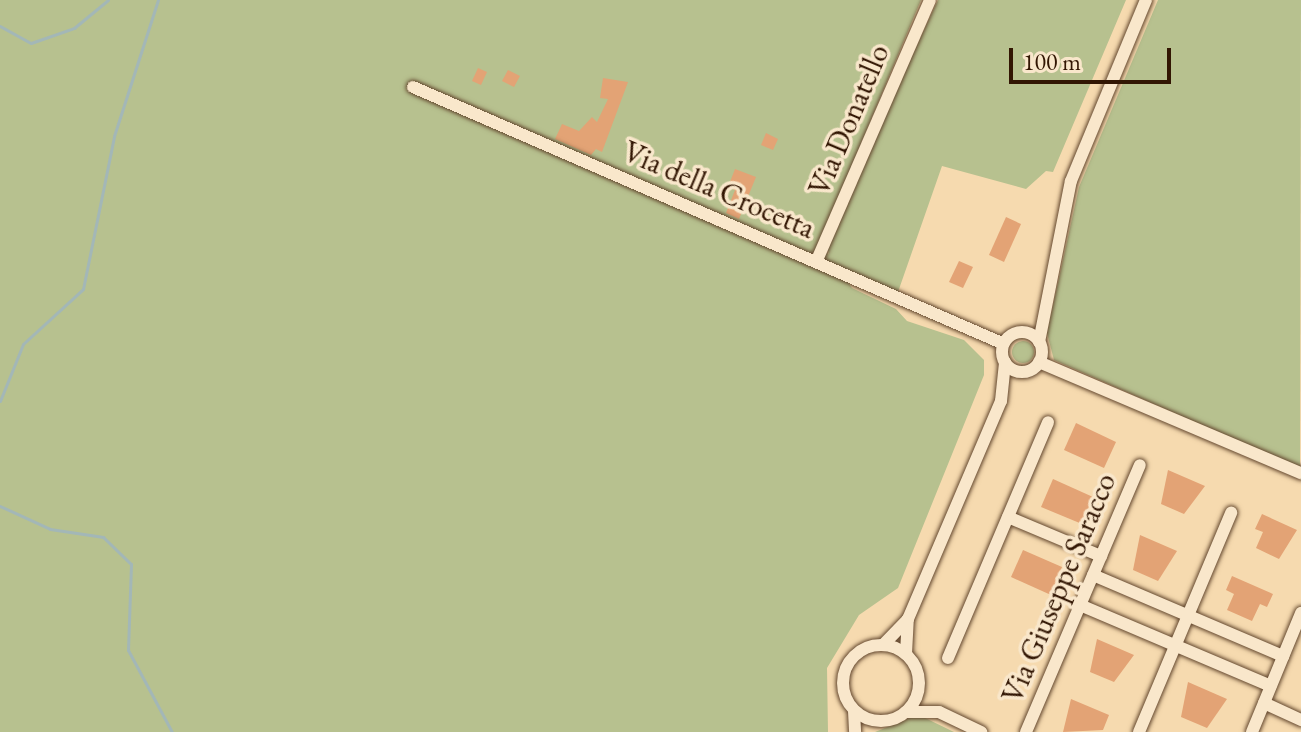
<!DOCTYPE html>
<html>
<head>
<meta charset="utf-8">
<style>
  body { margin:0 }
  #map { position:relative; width:1301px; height:732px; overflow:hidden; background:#f6daaf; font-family:"EB Garamond",serif }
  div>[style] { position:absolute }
  .green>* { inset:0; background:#b7c18f }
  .round { border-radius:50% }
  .stream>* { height:3px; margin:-1.5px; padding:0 1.5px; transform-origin:1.5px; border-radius:1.5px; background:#a3b7b7 }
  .building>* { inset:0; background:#e3a375 }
  .roads { filter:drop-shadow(0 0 2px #63472e) drop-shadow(0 0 2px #63472e) }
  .minor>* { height:12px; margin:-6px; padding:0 6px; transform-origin:6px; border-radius:6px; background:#f9e7cb }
  .minor>.ring { margin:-6px; padding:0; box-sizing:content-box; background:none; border:12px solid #f9e7cb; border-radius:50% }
  span { translate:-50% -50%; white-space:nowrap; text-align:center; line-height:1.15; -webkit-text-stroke:7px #f9e7cb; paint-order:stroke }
  .street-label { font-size:30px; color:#321603 }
  .scale { position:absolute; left:1009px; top:48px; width:162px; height:36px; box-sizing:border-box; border:4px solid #321603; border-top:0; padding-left:10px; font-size:24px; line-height:28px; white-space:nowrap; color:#321603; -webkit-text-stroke:6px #f9e7cb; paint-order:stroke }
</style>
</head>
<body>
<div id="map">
  <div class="green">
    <div style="clip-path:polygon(0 0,921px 0,820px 241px,829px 255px,827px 246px,859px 170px,938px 0,1126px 0,1053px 172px,1046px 171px,1026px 189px,942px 166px,898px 292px,837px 267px,852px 288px,896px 309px,907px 321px,964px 340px,984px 360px,984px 375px,898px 588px,859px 615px,827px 668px,828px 732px,0 732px)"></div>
    <div style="clip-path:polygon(1158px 0,1301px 0,1300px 468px,1054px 360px,1047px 333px,1079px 187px)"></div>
    <div class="round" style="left:1012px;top:341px;width:22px;height:22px"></div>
    <div style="clip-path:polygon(921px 716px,954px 732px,875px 732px,910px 718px)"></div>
  </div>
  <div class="stream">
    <div style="left:0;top:26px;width:35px;rotate:29deg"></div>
    <div style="left:31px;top:43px;width:46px;rotate:-19.2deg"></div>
    <div style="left:74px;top:28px;width:44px;rotate:-39.5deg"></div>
    <div style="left:0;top:401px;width:61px;rotate:-68deg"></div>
    <div style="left:23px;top:344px;width:81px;rotate:-42.5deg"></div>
    <div style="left:83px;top:289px;width:156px;rotate:-78.5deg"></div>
    <div style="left:114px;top:136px;width:143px;rotate:-72.1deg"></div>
    <div style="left:0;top:506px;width:55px;rotate:24.7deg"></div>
    <div style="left:50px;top:529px;width:54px;rotate:8.6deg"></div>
    <div style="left:103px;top:537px;width:39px;rotate:44deg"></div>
    <div style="left:131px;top:564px;width:86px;rotate:92deg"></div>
    <div style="left:128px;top:650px;width:93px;rotate:61.8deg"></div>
  </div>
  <div class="building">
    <div style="clip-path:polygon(478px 68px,487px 72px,481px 85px,472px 81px)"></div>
    <div style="clip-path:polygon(508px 70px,520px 76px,514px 87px,502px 81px)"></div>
    <div style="clip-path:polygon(603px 78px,628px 82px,602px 152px,596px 149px,591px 155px,555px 139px,562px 124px,579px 131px,592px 117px,597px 122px,608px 99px,600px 98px)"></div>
    <div style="clip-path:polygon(766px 133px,778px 139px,773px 150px,761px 145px)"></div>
    <div style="clip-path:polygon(735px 169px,756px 177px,739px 219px,726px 213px,735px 190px,728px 187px)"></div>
    <div style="clip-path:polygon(1006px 217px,1021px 224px,1004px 262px,989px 255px)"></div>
    <div style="clip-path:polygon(959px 261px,973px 267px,963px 288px,949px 282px)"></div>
    <div style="clip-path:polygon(1076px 423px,1116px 442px,1104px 468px,1064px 450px)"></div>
    <div style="clip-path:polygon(1168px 470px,1205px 486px,1184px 514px,1161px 504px)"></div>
    <div style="clip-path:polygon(1053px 479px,1093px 497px,1082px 524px,1041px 507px)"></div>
    <div style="clip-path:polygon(1262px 514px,1297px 530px,1279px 559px,1256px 548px,1263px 532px,1255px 529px)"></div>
    <div style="clip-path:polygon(1140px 535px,1177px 551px,1158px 581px,1133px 570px)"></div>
    <div style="clip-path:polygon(1023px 550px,1062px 567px,1051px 595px,1011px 577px)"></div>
    <div style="clip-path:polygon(1232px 576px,1273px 594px,1267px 607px,1260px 604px,1252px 621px,1227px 610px,1234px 594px,1226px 590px)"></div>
    <div style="clip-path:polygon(1097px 639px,1134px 655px,1114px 682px,1090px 672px)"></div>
    <div style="clip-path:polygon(1188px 682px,1227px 699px,1207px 728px,1181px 717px)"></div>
    <div style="clip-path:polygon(1071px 699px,1109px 715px,1103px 730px,1063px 732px)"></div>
  </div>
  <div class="roads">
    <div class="minor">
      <div style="left:413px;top:87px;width:644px;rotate:23.5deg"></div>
      <div style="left:817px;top:260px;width:283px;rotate:-66.5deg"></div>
      <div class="ring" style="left:1002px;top:332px;width:28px;height:28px"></div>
      <div style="left:1039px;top:342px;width:164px;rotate:-78.8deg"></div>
      <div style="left:1071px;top:181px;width:196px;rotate:-67.5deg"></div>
      <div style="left:1039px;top:362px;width:285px;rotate:23deg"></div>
      <div style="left:1008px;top:517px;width:101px;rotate:22.8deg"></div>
      <div style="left:1093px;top:575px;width:207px;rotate:23.1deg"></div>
      <div style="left:1080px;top:605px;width:207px;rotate:23deg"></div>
      <div class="ring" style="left:843px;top:645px;width:64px;height:64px"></div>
      <div style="left:883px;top:645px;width:36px;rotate:-46deg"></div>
      <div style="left:906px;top:654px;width:35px;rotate:-87deg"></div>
      <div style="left:908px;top:619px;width:237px;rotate:-66.9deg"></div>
      <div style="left:1001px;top:401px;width:39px;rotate:-84deg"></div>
      <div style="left:948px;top:658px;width:256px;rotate:-67deg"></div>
      <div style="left:1264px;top:703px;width:41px;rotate:24.7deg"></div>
      <div style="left:854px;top:711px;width:21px;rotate:87deg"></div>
      <div style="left:906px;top:712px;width:33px"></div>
      <div style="left:939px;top:712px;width:47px;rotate:25.5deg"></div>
      <div style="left:1026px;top:732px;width:290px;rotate:-66.9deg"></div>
      <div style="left:1139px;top:732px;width:238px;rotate:-67.2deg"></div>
      <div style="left:1252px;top:732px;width:129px;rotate:-67.6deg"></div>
    </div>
  </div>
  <div class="street-label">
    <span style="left:849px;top:120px;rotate:-67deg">Via Donatello</span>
    <span style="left:719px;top:190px;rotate:23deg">Via della Crocetta</span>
    <span style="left:1059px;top:588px;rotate:-67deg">Via Giuseppe Saracco</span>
  </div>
  <div class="scale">100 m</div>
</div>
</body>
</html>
